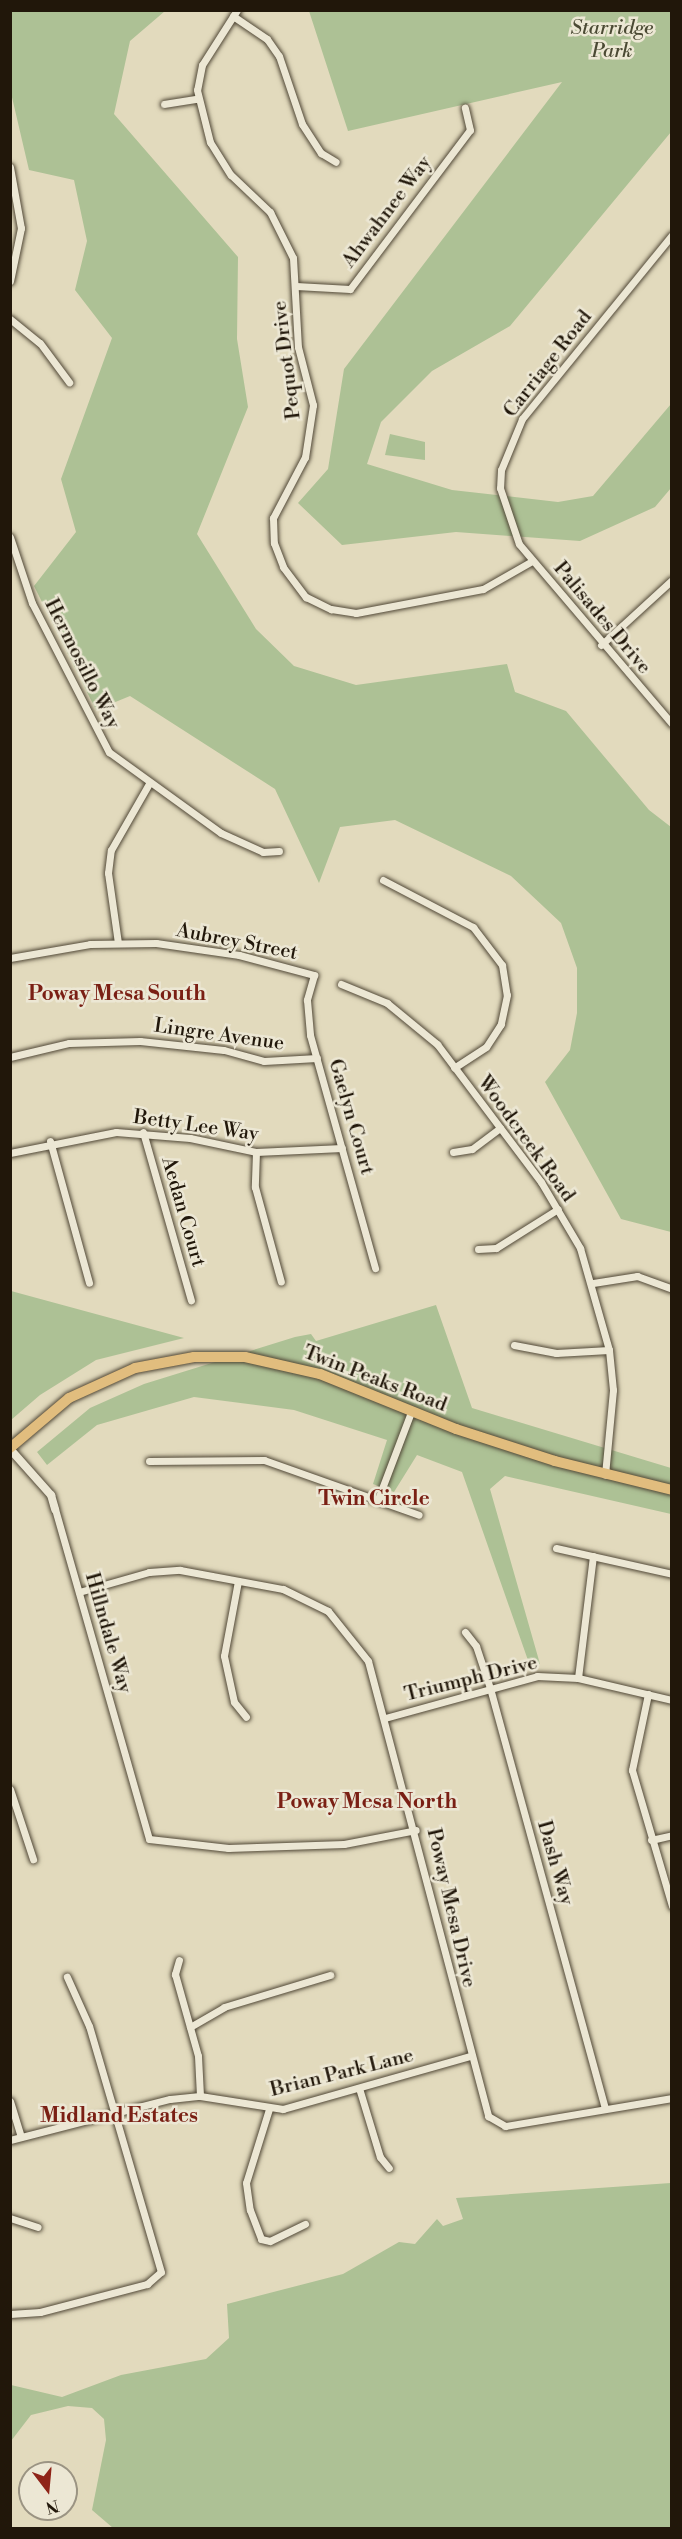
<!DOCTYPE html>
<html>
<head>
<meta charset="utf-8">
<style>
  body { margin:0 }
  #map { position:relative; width:682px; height:2539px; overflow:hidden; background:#e2dabd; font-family:"Libre Bodoni",serif }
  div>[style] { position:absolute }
  .green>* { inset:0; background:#adc195 }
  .roads { filter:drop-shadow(0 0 2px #514837) drop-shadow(0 0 2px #514837) }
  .minor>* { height:7px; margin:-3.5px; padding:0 3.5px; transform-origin:3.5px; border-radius:3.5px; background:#ece7d4 }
  .tertiary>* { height:8px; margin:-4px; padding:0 4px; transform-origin:4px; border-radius:4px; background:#ece7d4 }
  .primary>* { height:10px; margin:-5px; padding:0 5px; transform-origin:5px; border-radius:5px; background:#e1bd7e }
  span { translate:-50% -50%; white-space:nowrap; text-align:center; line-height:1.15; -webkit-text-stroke:5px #ece7d4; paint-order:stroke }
  .park-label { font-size:20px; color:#4b4a34; font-style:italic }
  .street-label { font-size:20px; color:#21170a }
  .neighbourhood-label { font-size:21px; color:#7a1f14; font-weight:700 }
  .frame { position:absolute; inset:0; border:12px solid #21170a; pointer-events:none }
  .north { position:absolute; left:18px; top:2461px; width:60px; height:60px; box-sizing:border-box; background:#ece7d4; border:2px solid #9b9483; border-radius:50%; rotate:164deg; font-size:16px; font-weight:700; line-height:24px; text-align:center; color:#21170a }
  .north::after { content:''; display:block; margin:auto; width:21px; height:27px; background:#8f2418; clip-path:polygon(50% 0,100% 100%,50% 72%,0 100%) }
</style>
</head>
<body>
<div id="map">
  <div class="green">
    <div style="clip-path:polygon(10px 11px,165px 11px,130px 41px,114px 114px,238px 257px,237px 339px,248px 407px,197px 534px,256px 629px,294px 666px,356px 685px,507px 664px,515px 692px,566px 711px,649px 810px,671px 827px,671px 1232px,621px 1219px,545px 1082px,570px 1050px,577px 1013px,577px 968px,561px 923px,511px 876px,395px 820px,340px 827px,319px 883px,275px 789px,130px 696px,96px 710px,34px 586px,76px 532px,61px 479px,112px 338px,75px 290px,87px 241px,74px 180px,29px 170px,11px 93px)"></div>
    <div style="clip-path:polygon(309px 11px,671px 11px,671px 132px,510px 326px,432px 371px,381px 422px,367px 464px,452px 490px,558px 502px,593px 496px,671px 404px,671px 488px,655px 507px,580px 541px,456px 532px,342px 545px,298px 503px,328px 469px,344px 369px,562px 82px,348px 131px)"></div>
    <div style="clip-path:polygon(390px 434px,425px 442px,425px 460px,385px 455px)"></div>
    <div style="clip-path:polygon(11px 1291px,184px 1338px,96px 1360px,40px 1395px,11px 1420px)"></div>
    <div style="clip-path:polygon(436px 1305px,472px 1408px,671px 1468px,671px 1514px,505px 1476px,490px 1489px,540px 1664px,530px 1666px,462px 1472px,417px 1455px,394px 1492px,373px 1484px,387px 1440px,294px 1410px,194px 1397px,97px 1425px,47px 1465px,37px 1452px,90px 1408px,144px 1384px,295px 1337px,311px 1334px,316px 1341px)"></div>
    <div style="clip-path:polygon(671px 2183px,671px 2528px,113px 2528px,92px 2510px,106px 2440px,104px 2419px,92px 2408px,68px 2406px,31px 2415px,11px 2441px,11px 2385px,62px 2397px,121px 2375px,206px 2359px,229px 2338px,227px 2304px,343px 2274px,399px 2242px,415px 2244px,437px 2219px,443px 2226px,463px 2219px,456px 2198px)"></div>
  </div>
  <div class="roads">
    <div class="minor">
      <div style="left:237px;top:10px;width:65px;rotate:122.5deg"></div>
      <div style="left:202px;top:65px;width:25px;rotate:101deg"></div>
      <div style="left:197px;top:90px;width:54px;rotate:76deg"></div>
      <div style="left:210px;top:142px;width:39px;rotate:58deg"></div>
      <div style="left:231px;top:175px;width:54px;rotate:43.5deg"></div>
      <div style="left:270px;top:212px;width:51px;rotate:63.4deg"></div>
      <div style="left:293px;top:258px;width:89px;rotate:86.8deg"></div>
      <div style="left:298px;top:347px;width:60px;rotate:75.5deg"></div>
      <div style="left:313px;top:405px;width:53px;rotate:98.7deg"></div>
      <div style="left:305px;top:457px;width:69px;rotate:117.7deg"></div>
      <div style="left:273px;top:518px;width:25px;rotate:88deg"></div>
      <div style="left:274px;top:543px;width:26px;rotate:69deg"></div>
      <div style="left:283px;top:567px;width:38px;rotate:53deg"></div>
      <div style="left:306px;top:597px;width:28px;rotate:26deg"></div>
      <div style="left:331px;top:609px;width:25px;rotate:9deg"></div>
      <div style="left:356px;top:613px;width:129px;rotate:-10.7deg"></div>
      <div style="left:483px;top:589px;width:56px;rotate:-29.7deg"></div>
      <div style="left:233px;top:16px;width:41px;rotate:34.1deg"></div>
      <div style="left:267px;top:39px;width:21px;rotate:55deg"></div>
      <div style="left:279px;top:56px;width:72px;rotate:71.3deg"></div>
      <div style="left:302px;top:124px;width:35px;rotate:57deg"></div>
      <div style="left:321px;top:153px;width:17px;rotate:31deg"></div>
      <div style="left:164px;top:104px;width:33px;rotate:-9deg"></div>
      <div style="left:10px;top:167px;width:62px;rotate:79.8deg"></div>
      <div style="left:21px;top:228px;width:54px;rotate:101.7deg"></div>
      <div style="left:672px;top:235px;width:237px;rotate:129.2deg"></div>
      <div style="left:522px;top:419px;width:55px;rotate:112.4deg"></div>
      <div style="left:501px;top:470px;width:18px;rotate:93deg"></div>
      <div style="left:500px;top:488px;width:59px;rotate:71.3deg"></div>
      <div style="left:519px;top:544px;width:236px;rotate:49.6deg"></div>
      <div style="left:296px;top:286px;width:54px;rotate:3.2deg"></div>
      <div style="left:350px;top:289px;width:199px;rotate:-53deg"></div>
      <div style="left:470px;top:130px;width:23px;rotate:-103deg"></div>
      <div style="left:10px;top:319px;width:38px;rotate:39deg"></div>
      <div style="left:40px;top:343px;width:49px;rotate:53.4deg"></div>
      <div style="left:10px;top:537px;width:70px;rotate:71.6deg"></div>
      <div style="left:32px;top:603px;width:168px;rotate:62.7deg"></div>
      <div style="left:109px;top:752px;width:138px;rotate:35.9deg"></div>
      <div style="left:221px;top:833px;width:46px;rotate:24.3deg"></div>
      <div style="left:263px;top:852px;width:16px;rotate:-4deg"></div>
      <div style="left:601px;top:645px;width:96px;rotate:-42.5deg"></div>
      <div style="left:383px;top:880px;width:102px;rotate:27.6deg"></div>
      <div style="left:473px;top:927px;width:48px;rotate:52.7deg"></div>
      <div style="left:502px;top:965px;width:30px;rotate:81deg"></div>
      <div style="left:507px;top:995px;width:30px;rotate:102deg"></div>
      <div style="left:501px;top:1024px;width:27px;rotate:123deg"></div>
      <div style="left:486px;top:1047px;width:38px;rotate:147deg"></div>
      <div style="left:118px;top:943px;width:71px;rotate:-98.1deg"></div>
      <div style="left:108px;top:873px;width:23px;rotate:-83deg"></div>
      <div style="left:111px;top:850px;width:78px;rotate:-60.2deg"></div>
      <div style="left:10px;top:958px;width:81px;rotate:-9.9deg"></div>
      <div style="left:90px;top:944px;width:66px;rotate:-0.9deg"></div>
      <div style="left:156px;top:943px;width:84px;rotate:8.2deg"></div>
      <div style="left:239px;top:955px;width:78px;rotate:14.9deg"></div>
      <div style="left:314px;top:975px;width:26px;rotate:106deg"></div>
      <div style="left:307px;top:1000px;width:35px;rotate:85deg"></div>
      <div style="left:310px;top:1035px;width:242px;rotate:74.4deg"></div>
      <div style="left:341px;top:984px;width:50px;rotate:22.4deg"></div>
      <div style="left:387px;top:1003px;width:65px;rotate:39.4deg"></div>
      <div style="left:437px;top:1044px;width:173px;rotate:53deg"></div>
      <div style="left:541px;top:1182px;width:77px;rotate:59.4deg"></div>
      <div style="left:580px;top:1248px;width:106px;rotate:74.1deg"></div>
      <div style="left:609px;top:1350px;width:40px;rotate:84.3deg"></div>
      <div style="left:613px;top:1390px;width:85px;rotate:95.4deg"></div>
      <div style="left:10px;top:1057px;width:61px;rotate:-13.3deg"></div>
      <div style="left:69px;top:1043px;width:71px;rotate:-1.6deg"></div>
      <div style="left:140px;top:1041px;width:84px;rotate:6.1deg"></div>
      <div style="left:224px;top:1050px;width:41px;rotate:15.4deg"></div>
      <div style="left:264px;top:1061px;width:53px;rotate:-3.2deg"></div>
      <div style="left:143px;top:1132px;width:175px;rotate:74.1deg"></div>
      <div style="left:50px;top:1141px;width:147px;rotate:74.6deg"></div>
      <div style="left:256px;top:1152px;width:35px;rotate:92deg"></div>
      <div style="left:255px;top:1187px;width:98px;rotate:74.7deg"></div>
      <div style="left:453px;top:1152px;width:19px;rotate:-9deg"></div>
      <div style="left:472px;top:1149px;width:35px;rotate:-37deg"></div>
      <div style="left:10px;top:1153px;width:108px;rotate:-11.2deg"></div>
      <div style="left:116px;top:1132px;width:74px;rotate:4.6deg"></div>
      <div style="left:190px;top:1138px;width:67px;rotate:12deg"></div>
      <div style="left:256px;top:1152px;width:86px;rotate:-2.7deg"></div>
      <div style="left:478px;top:1249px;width:18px;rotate:-3deg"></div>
      <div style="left:496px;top:1248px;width:73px;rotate:-32.2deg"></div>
      <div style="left:593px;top:1283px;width:45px;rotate:-9deg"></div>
      <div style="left:637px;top:1276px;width:37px;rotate:20deg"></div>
      <div style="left:514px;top:1345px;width:43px;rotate:10.8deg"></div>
      <div style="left:556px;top:1353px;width:53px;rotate:-3.2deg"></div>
      <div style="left:149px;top:1461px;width:115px;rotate:-0.5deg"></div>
      <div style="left:264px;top:1460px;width:164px;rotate:19.5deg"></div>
      <div style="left:378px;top:1499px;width:93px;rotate:-69.2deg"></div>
      <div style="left:55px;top:1509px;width:343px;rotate:74.1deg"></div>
      <div style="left:149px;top:1839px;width:80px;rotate:6.5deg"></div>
      <div style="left:228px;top:1848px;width:116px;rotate:-2deg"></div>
      <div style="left:344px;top:1844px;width:73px;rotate:-11deg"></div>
      <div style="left:556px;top:1548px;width:119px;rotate:12.6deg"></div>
      <div style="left:238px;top:1581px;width:76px;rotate:100.6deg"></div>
      <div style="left:224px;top:1656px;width:47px;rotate:77.7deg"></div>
      <div style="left:234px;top:1702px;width:19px;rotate:51deg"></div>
      <div style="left:79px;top:1592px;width:73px;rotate:-15.9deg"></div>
      <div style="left:149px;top:1572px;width:31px;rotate:-4deg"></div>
      <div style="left:180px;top:1570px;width:105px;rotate:10.5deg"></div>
      <div style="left:283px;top:1589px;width:50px;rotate:26.1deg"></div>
      <div style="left:328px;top:1611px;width:64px;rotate:51.3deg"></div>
      <div style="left:368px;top:1661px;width:471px;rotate:75.2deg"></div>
      <div style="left:488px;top:2116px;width:20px;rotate:30deg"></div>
      <div style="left:505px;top:2126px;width:169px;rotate:-9.5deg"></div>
      <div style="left:465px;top:1632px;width:18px;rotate:52deg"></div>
      <div style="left:476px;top:1646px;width:44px;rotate:71.6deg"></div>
      <div style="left:490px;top:1688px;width:435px;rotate:74.7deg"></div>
      <div style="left:578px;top:1678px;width:123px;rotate:-83deg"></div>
      <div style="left:648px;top:1694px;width:78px;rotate:101.9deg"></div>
      <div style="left:632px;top:1770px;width:142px;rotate:73.6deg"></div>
      <div style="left:385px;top:1718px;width:158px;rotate:-15.4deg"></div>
      <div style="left:537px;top:1676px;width:41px;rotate:2.8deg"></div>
      <div style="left:578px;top:1678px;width:97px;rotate:13.2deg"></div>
      <div style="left:10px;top:1789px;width:74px;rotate:71.8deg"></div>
      <div style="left:651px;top:1840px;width:22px;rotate:-13deg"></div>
      <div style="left:179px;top:1960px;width:15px;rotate:106deg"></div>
      <div style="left:175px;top:1974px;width:85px;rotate:74.3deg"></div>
      <div style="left:198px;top:2056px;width:40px;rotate:87.1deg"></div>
      <div style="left:190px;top:2027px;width:39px;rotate:-30deg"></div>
      <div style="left:224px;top:2007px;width:111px;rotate:-16.8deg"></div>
      <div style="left:359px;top:2088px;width:72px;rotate:73.1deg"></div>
      <div style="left:380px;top:2157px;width:14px;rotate:51deg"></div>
      <div style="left:10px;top:2101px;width:37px;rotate:73deg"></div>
      <div style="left:269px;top:2109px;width:77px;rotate:107.3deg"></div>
      <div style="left:246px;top:2183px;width:27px;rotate:82deg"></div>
      <div style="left:250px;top:2210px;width:31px;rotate:69deg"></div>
      <div style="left:261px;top:2239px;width:9px;rotate:13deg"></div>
      <div style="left:270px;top:2241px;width:39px;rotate:-26deg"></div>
      <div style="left:10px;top:2140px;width:165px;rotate:-14.4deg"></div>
      <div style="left:170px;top:2099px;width:30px;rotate:-6deg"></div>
      <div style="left:200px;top:2096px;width:84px;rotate:8.9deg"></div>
      <div style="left:283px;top:2109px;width:194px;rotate:-15.8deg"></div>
      <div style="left:10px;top:2218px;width:29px;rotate:18deg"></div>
      <div style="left:10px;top:2314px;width:30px;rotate:-4deg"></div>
      <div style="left:40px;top:2312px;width:111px;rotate:-14.7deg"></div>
      <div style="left:147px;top:2284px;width:18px;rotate:-41deg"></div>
      <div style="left:161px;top:2272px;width:256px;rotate:-106.3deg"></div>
      <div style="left:89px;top:2026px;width:54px;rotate:-114.2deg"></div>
    </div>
    <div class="tertiary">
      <div style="left:10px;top:1449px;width:62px;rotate:48.3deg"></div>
      <div style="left:51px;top:1495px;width:15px;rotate:74deg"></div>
    </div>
    <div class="primary">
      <div style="left:10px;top:1448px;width:77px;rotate:-40.3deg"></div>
      <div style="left:69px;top:1398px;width:72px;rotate:-24.4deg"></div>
      <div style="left:135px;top:1368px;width:60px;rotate:-10.6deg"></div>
      <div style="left:194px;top:1357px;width:51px"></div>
      <div style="left:245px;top:1357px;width:77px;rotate:12.8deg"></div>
      <div style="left:320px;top:1374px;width:147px;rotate:22deg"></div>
      <div style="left:456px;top:1429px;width:104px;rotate:17.9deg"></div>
      <div style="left:555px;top:1461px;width:121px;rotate:13.9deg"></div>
    </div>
  </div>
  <div class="park-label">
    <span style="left:612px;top:40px">Starridge<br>Park</span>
  </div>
  <div class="street-label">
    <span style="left:387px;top:212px;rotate:-53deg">Ahwahnee Way</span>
    <span style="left:287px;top:360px;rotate:-97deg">Pequot Drive</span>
    <span style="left:548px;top:364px;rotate:-52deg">Carriage Road</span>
    <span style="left:602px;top:618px;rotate:50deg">Palisades Drive</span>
    <span style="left:82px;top:664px;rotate:63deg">Hermosillo Way</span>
    <span style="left:237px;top:942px;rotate:11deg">Aubrey Street</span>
    <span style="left:219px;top:1035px;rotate:8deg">Lingre Avenue</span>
    <span style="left:351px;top:1117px;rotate:74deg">Gaelyn Court</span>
    <span style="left:196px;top:1126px;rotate:8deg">Betty Lee Way</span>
    <span style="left:526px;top:1139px;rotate:54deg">Woodcreek Road</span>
    <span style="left:183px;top:1212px;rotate:74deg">Aedan Court</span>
    <span style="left:375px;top:1379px;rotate:21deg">Twin Peaks Road</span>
    <span style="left:108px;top:1633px;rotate:74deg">Hillndale Way</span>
    <span style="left:471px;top:1679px;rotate:-14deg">Triumph Drive</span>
    <span style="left:555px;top:1863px;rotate:74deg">Dash Way</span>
    <span style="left:451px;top:1908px;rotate:77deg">Poway Mesa Drive</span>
    <span style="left:342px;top:2073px;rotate:-14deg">Brian Park Lane</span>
  </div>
  <div class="neighbourhood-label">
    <span style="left:117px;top:994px">Poway Mesa South</span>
    <span style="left:374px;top:1499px">Twin Circle</span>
    <span style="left:367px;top:1802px">Poway Mesa North</span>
    <span style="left:119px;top:2116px">Midland Estates</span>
  </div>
  <div class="frame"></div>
  <div class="north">N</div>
</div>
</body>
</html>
